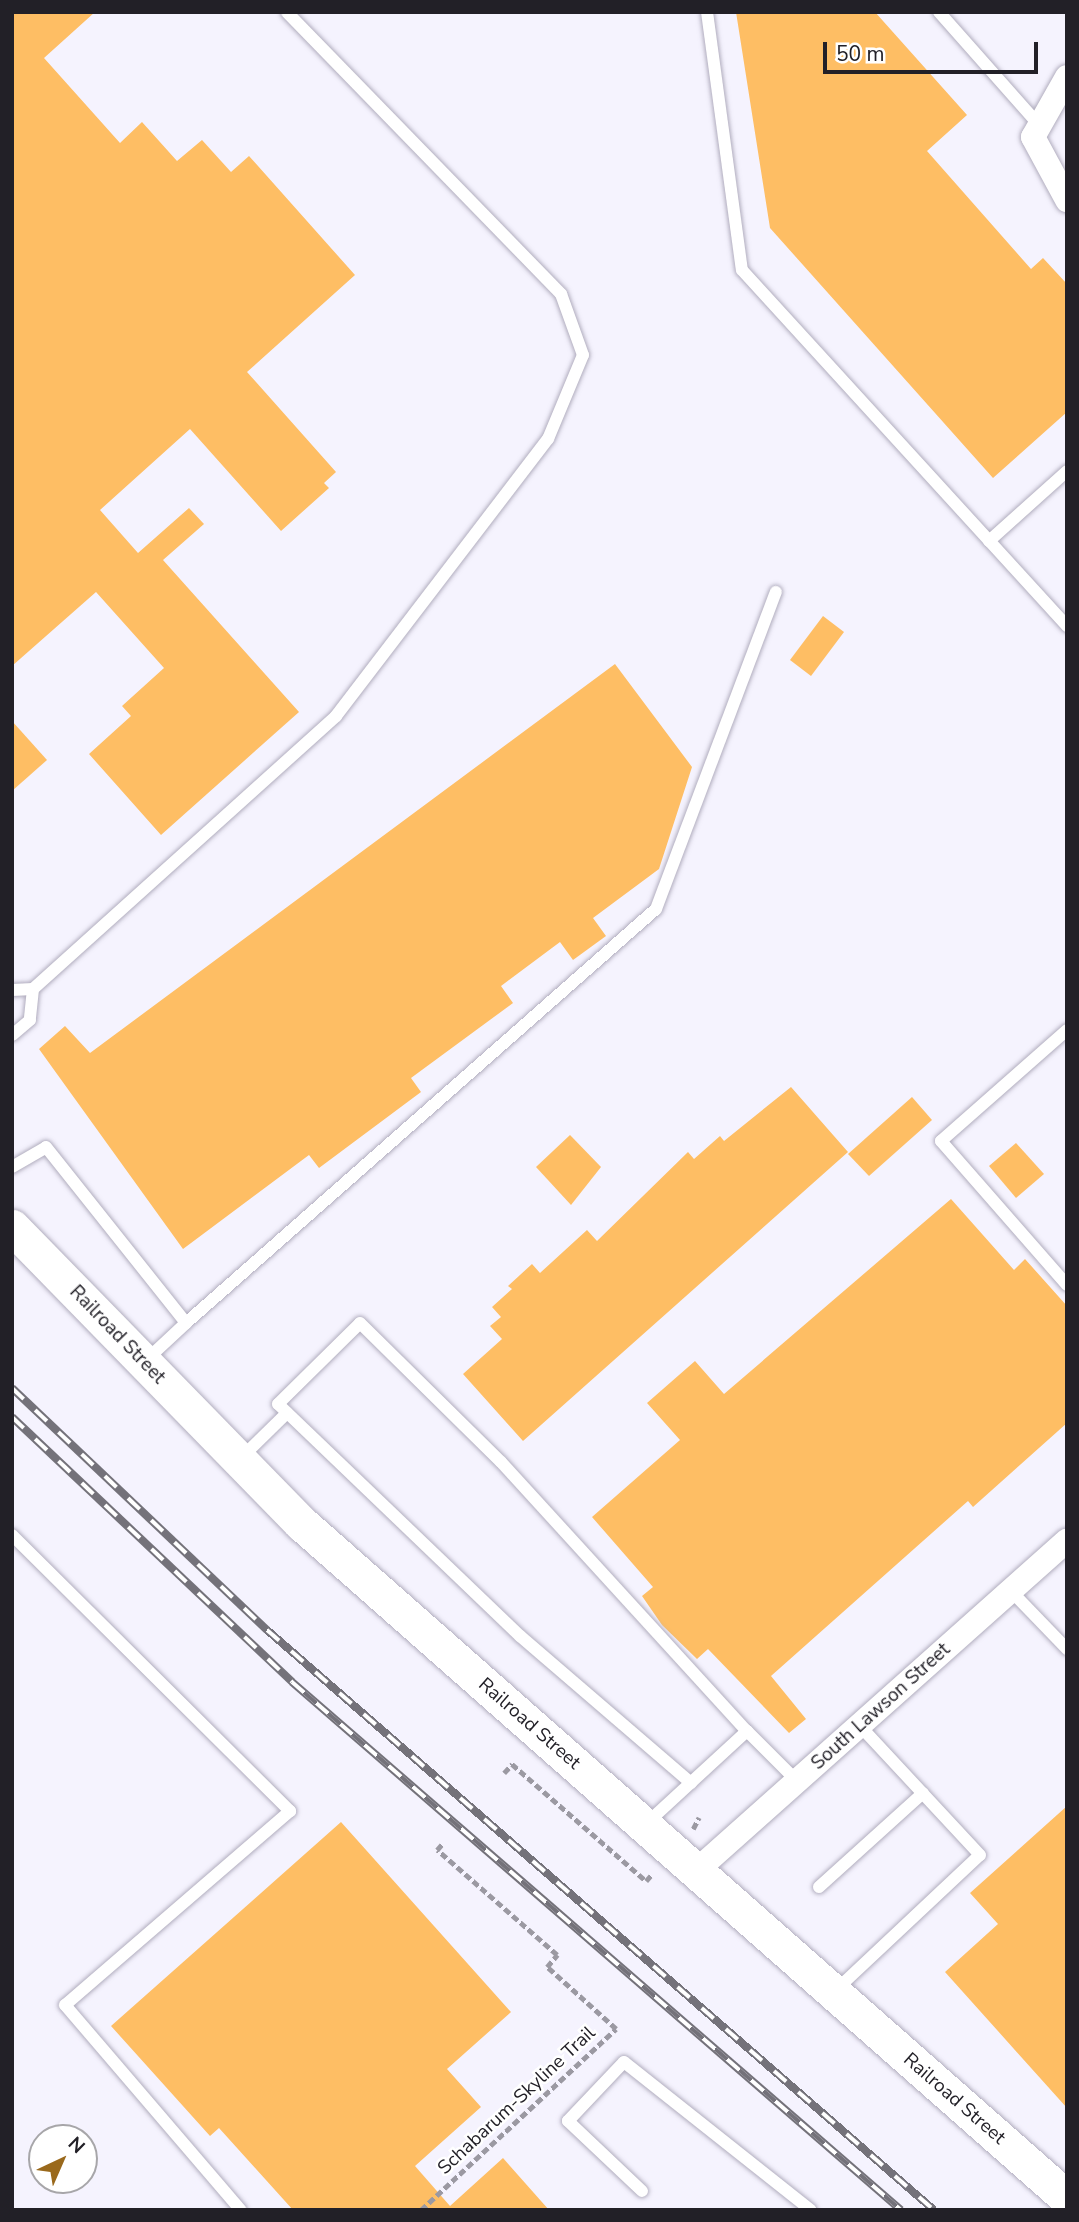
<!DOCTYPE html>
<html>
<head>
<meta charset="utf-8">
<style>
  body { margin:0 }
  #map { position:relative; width:1079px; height:2222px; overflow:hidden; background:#f5f3fe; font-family:"Nunito Sans",sans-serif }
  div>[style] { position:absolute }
  .building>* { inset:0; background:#febe64 }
  .path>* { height:4.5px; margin-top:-2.25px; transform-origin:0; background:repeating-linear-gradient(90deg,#9b99a2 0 7px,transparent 0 10.5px) }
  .roads { filter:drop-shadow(0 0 2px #b1adbe) drop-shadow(0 0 2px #b1adbe) }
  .lane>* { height:12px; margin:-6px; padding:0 6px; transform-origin:6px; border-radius:6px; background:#fff }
  .street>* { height:24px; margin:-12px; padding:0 12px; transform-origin:12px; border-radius:12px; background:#fff }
  .secondary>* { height:35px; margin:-17.5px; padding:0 17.5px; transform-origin:17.5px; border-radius:17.5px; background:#fff }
  .rail>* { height:8px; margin-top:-4px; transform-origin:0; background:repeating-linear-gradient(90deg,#fff 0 16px,#74727a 0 32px); box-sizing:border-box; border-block:2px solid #74727a }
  span { translate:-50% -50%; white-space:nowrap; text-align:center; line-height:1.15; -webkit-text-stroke:5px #fff; paint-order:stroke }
  .street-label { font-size:19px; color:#222027 }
  .frame { position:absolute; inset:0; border:14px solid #222027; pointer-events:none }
  .north { position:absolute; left:28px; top:2124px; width:70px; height:70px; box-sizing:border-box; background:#fff; border:2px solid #a7a6a9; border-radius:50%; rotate:44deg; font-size:19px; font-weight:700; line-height:28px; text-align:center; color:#222027 }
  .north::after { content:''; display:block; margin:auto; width:24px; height:32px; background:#9a691c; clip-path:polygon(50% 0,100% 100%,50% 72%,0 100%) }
  .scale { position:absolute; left:823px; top:42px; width:215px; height:32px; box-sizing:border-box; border:4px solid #222027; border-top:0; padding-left:9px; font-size:21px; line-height:24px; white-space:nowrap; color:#222027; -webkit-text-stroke:5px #fff; paint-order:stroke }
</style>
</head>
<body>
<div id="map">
  <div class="building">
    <div style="clip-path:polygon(12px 12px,95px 12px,44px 58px,120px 143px,142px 122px,177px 161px,202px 140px,231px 172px,249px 156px,355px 275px,247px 372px,336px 472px,324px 483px,329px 488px,281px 531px,190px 429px,100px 510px,138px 553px,189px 508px,204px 524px,163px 560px,299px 712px,161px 835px,89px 754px,131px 716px,122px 706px,164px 668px,96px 592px,12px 666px)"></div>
    <div style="clip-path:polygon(736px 12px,875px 12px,967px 115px,927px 151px,1031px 269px,1043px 258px,1067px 284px,1067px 412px,993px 478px,770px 228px)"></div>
    <div style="clip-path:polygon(823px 616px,844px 632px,811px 676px,790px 660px)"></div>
    <div style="clip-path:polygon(615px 664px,692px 767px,659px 869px,593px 918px,606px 936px,573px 960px,560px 942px,501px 986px,513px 1003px,411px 1078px,421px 1092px,319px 1168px,309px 1155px,183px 1249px,39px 1049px,65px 1026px,90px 1053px)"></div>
    <div style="clip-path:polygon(12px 721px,47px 760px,12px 791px)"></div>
    <div style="clip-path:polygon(791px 1087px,848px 1152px,523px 1441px,463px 1374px,502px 1339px,490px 1326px,501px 1317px,492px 1307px,512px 1289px,508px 1286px,532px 1264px,540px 1273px,587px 1230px,597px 1241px,688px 1152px,694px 1159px,720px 1136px,724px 1141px)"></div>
    <div style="clip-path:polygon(912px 1097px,932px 1120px,869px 1176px,848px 1154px)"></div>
    <div style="clip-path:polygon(570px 1135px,601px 1167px,571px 1205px,536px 1167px)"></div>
    <div style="clip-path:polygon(1016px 1143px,1044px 1174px,1016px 1198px,989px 1166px)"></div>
    <div style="clip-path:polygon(951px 1199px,1014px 1270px,1025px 1259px,1067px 1306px,1067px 1423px,973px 1507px,968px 1501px,771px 1676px,806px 1719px,789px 1733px,708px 1649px,697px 1659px,662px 1625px,642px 1596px,653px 1587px,592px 1517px,680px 1440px,647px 1403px,695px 1361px,724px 1394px)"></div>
    <div style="clip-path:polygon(1067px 1806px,1067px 2108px,945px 1972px,998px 1924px,970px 1893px)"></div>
    <div style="clip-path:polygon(341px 1822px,511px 2012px,447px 2069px,481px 2107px,415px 2166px,450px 2206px,503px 2158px,549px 2210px,293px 2210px,219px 2128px,210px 2136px,111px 2026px)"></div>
  </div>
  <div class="path">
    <div style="left:504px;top:1773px;width:12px;rotate:-48deg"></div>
    <div style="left:512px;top:1764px;width:178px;rotate:41.1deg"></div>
    <div style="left:646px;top:1881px;width:9px;rotate:-49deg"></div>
    <div style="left:693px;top:1829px;width:13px;rotate:-63deg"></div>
    <div style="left:421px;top:2210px;width:266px;rotate:-42.9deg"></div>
    <div style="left:616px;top:2029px;width:93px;rotate:-138.1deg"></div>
    <div style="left:547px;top:1967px;width:16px;rotate:-50deg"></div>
    <div style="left:557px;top:1955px;width:159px;rotate:-138.8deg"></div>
    <div style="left:437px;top:1850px;width:8px;rotate:-50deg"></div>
  </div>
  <div class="roads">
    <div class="lane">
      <div style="left:707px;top:12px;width:260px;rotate:82.3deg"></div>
      <div style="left:742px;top:270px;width:482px;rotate:47.6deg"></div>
      <div style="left:939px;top:12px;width:151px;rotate:48.5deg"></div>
      <div style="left:989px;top:541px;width:105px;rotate:-41.9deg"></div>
      <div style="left:33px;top:989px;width:408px;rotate:-42deg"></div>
      <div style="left:336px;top:716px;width:349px;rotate:-52.6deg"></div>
      <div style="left:548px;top:439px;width:91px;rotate:-67.4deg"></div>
      <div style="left:583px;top:355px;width:65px;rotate:-109.8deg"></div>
      <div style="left:561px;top:294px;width:393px;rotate:-134.2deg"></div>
      <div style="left:12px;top:990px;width:21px;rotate:-3deg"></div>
      <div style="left:33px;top:989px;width:31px;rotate:96deg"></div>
      <div style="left:30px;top:1020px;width:23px;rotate:140deg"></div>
      <div style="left:1067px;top:1030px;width:168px;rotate:138.6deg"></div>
      <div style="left:941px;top:1141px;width:191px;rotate:48.8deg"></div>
      <div style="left:12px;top:1167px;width:39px;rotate:-30deg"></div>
      <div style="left:46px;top:1147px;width:225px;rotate:51.5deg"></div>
      <div style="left:186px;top:1323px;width:57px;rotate:137.1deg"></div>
      <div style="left:186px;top:1323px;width:626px;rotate:-41.38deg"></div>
      <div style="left:656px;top:909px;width:339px;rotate:-69.3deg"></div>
      <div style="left:242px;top:1457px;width:63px;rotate:-44.4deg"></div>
      <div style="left:12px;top:1535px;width:392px;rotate:44.8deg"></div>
      <div style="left:290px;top:1811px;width:297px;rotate:139.2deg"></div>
      <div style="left:65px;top:2005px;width:270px;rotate:49.4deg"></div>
      <div style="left:1011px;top:1591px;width:81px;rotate:46deg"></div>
      <div style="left:691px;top:1783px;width:225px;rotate:-139.3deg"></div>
      <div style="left:520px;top:1636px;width:335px;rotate:-136.2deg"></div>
      <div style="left:278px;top:1404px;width:115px;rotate:-44.6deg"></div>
      <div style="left:360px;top:1323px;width:198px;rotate:44.6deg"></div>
      <div style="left:501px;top:1462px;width:365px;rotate:47.6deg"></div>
      <div style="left:647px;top:1823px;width:136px;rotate:-42.6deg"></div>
      <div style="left:747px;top:1731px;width:71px;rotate:45deg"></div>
      <div style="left:819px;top:1887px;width:140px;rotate:-42.1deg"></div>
      <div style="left:836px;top:1990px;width:197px;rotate:-43.2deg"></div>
      <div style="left:980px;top:1855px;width:176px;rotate:-132.9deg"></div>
      <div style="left:642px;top:2191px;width:102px;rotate:-136.6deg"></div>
      <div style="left:568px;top:2121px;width:81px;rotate:-46.5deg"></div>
      <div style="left:624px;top:2062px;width:238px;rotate:38.4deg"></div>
    </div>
    <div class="street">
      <div style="left:1067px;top:77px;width:69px;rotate:119.5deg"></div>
      <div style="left:1033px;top:137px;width:72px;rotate:61.6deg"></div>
      <div style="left:696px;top:1871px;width:497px;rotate:-41.7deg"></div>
    </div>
    <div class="secondary">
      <div style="left:12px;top:1227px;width:414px;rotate:45.7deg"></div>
      <div style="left:301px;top:1523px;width:1021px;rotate:41.39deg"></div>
    </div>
  </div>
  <div class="rail">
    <div style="left:12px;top:1388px;width:352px;rotate:43.5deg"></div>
    <div style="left:267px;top:1630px;width:884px;rotate:41.01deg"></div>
    <div style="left:12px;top:1417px;width:386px;rotate:43.4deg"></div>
    <div style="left:292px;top:1682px;width:806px;rotate:40.93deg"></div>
  </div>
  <div class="street-label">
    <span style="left:117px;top:1335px;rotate:46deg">Railroad Street</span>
    <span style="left:881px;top:1707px;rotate:-42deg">South Lawson Street</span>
    <span style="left:529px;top:1724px;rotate:41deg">Railroad Street</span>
    <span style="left:954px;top:2099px;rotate:41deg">Railroad Street</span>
    <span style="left:517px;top:2101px;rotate:-43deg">Schabarum-Skyline Trail</span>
  </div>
  <div class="frame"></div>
  <div class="north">N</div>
  <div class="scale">50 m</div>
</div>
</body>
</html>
